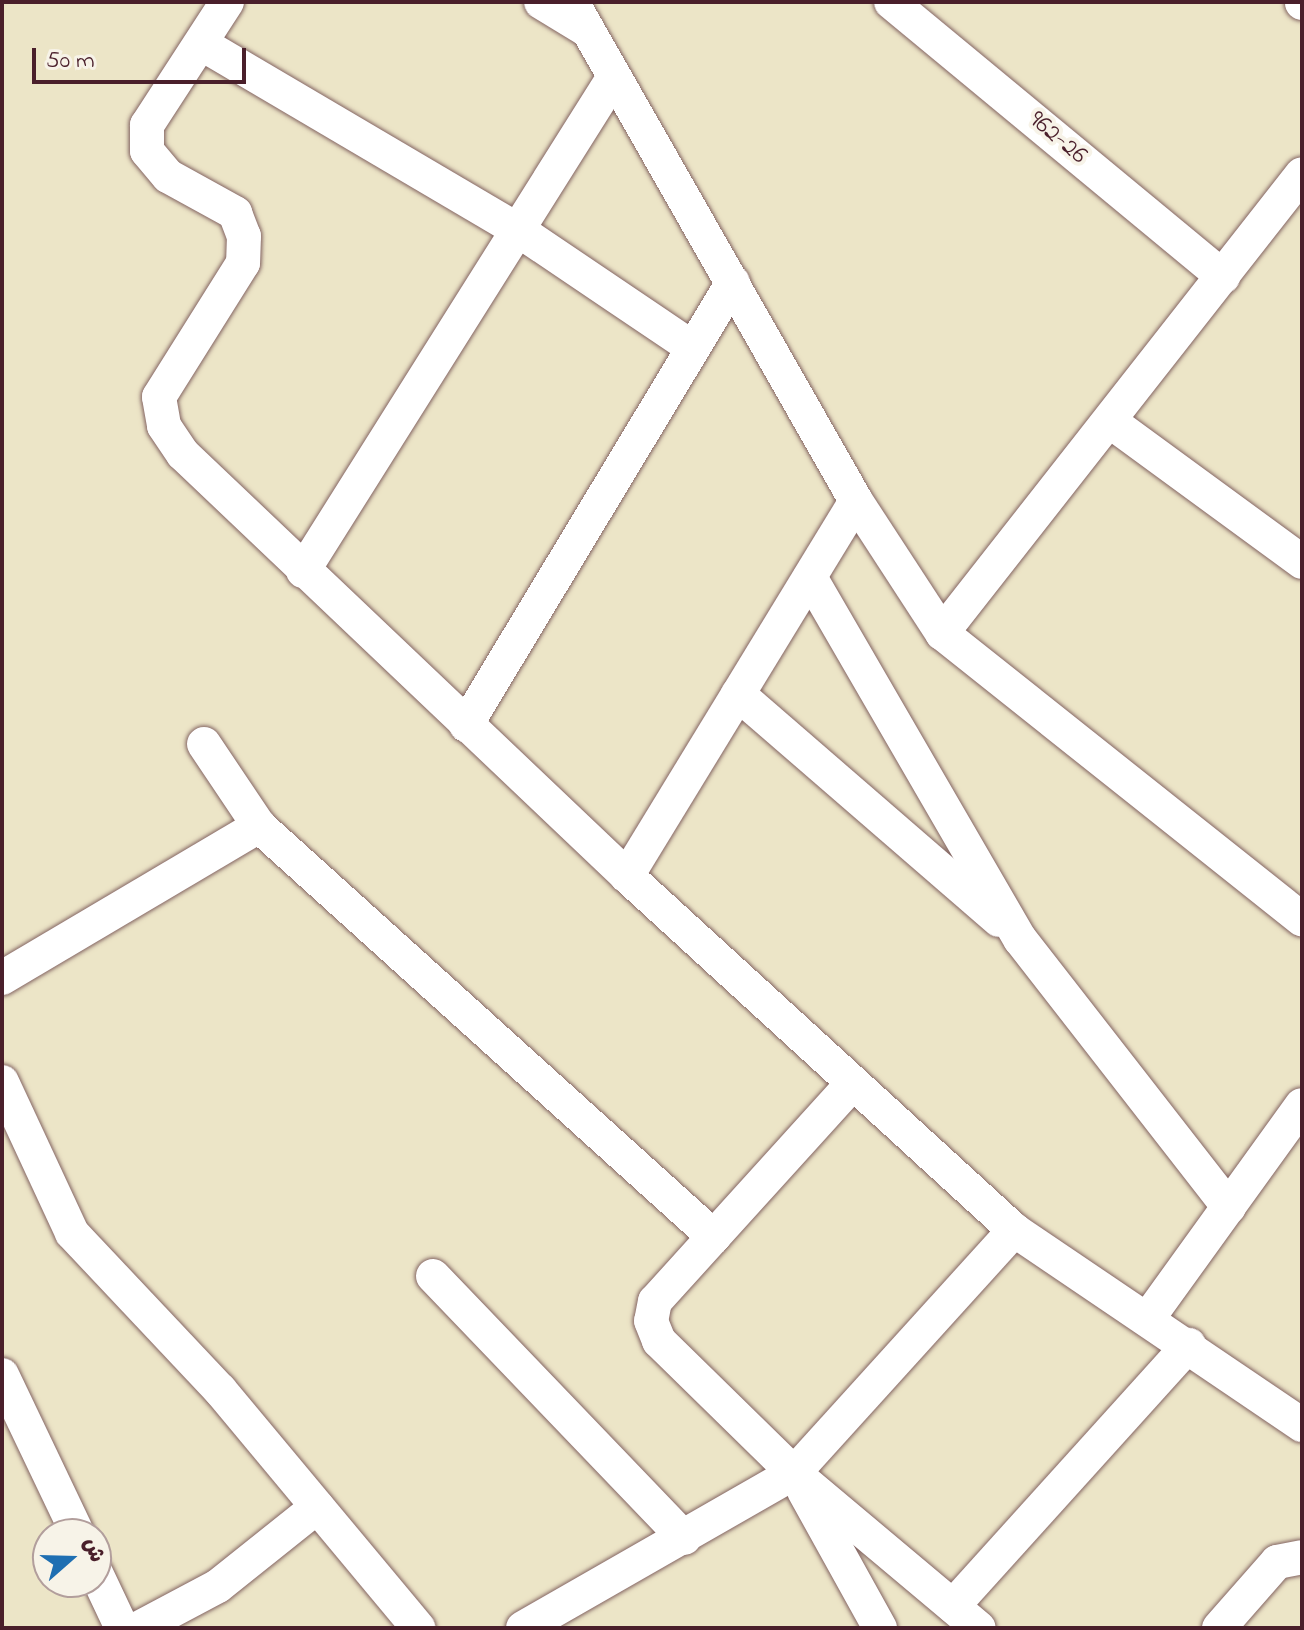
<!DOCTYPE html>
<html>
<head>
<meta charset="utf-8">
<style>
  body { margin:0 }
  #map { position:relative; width:1304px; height:1630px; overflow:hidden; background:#ece5c7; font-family:"Indie Flower","Playpen Sans Arabic",sans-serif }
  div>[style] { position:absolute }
  .roads { filter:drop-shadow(0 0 2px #836462) drop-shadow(0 0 2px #836462) }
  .minor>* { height:34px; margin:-17px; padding:0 17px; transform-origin:17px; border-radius:17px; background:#fff }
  span { translate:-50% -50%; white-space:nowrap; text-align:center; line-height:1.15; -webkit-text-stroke:8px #f7f3e8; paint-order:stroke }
  .street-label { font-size:26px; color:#4a1f2b }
  .frame { position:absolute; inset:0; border:4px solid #4a1f2b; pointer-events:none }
  .north { position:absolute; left:32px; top:1518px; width:80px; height:80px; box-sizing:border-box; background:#f7f3e8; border:2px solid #b29e9c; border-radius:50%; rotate:70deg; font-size:22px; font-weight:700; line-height:32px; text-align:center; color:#4a1f2b }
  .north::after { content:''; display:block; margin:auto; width:28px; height:36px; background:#1f6fb2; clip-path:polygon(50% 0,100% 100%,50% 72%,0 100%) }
  .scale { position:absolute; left:32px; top:48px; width:214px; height:36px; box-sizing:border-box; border:4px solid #4a1f2b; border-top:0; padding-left:10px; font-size:24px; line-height:28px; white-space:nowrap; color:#4a1f2b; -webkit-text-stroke:6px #f7f3e8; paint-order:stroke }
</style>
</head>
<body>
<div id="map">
  <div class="roads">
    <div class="minor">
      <div style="left:227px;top:2px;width:147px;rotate:123deg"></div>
      <div style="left:147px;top:125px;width:26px;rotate:90deg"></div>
      <div style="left:147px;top:151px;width:33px;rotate:50deg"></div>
      <div style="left:168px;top:176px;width:77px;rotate:28.9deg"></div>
      <div style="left:235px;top:213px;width:25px;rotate:69deg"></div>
      <div style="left:244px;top:236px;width:27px;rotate:92deg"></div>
      <div style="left:243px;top:263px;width:158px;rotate:122.1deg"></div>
      <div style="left:159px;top:397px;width:29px;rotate:80deg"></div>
      <div style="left:164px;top:426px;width:34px;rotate:56deg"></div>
      <div style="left:183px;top:454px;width:613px;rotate:43.54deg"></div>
      <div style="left:627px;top:876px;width:524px;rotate:42.45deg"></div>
      <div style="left:1014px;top:1230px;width:348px;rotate:34.1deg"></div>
      <div style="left:541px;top:2px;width:54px;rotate:31.3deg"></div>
      <div style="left:572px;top:2px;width:574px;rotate:60.35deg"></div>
      <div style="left:856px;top:501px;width:158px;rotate:56.9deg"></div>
      <div style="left:942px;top:633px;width:460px;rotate:38.5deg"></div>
      <div style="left:891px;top:2px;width:431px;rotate:39.6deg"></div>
      <div style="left:1302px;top:2px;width:1px;rotate:90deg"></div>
      <div style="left:202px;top:44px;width:367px;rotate:30.5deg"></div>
      <div style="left:518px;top:230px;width:211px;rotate:34deg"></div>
      <div style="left:1111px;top:422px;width:237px;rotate:36.2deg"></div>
      <div style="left:303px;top:571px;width:580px;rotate:-57.82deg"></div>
      <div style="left:810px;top:577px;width:419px;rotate:59.9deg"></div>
      <div style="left:1020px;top:939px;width:340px;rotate:52.1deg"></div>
      <div style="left:942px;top:633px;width:583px;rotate:-51.89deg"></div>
      <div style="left:738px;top:694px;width:345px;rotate:40.9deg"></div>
      <div style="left:466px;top:725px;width:517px;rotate:-58.92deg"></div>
      <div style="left:204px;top:744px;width:99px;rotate:56.1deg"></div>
      <div style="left:259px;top:826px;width:613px;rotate:42.09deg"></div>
      <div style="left:627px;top:876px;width:439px;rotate:-58.6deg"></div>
      <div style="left:2px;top:978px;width:299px;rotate:-30.6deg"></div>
      <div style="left:2px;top:1082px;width:166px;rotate:65.1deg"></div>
      <div style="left:72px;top:1233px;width:216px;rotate:46.7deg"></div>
      <div style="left:220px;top:1390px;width:310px;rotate:50.2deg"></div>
      <div style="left:852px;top:1084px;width:293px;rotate:132.2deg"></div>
      <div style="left:655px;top:1301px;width:20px;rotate:101deg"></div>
      <div style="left:651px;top:1321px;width:22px;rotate:68deg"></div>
      <div style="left:659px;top:1341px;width:189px;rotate:44.4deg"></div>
      <div style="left:794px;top:1473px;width:241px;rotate:40deg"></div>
      <div style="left:433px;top:1276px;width:363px;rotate:46.2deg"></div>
      <div style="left:1149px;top:1317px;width:261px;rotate:-54.2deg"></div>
      <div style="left:2px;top:1375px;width:176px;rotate:64.5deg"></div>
      <div style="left:804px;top:1491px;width:157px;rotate:61deg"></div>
      <div style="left:96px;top:1573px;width:61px;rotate:64.7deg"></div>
      <div style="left:953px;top:1606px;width:352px;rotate:-47.9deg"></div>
      <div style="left:139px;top:1628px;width:89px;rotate:-28deg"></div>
      <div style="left:218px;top:1586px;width:127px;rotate:-38.6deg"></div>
      <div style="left:523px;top:1628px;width:312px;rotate:-29.8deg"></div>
      <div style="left:794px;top:1473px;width:328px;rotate:-47.8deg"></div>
      <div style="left:1219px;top:1628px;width:88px;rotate:-48.7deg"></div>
      <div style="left:1277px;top:1562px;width:25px;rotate:-11deg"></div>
    </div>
  </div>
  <div class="street-label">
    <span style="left:1057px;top:139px;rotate:40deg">962-26</span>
  </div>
  <div class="frame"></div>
  <div class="north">ش</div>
  <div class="scale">50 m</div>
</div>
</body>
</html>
